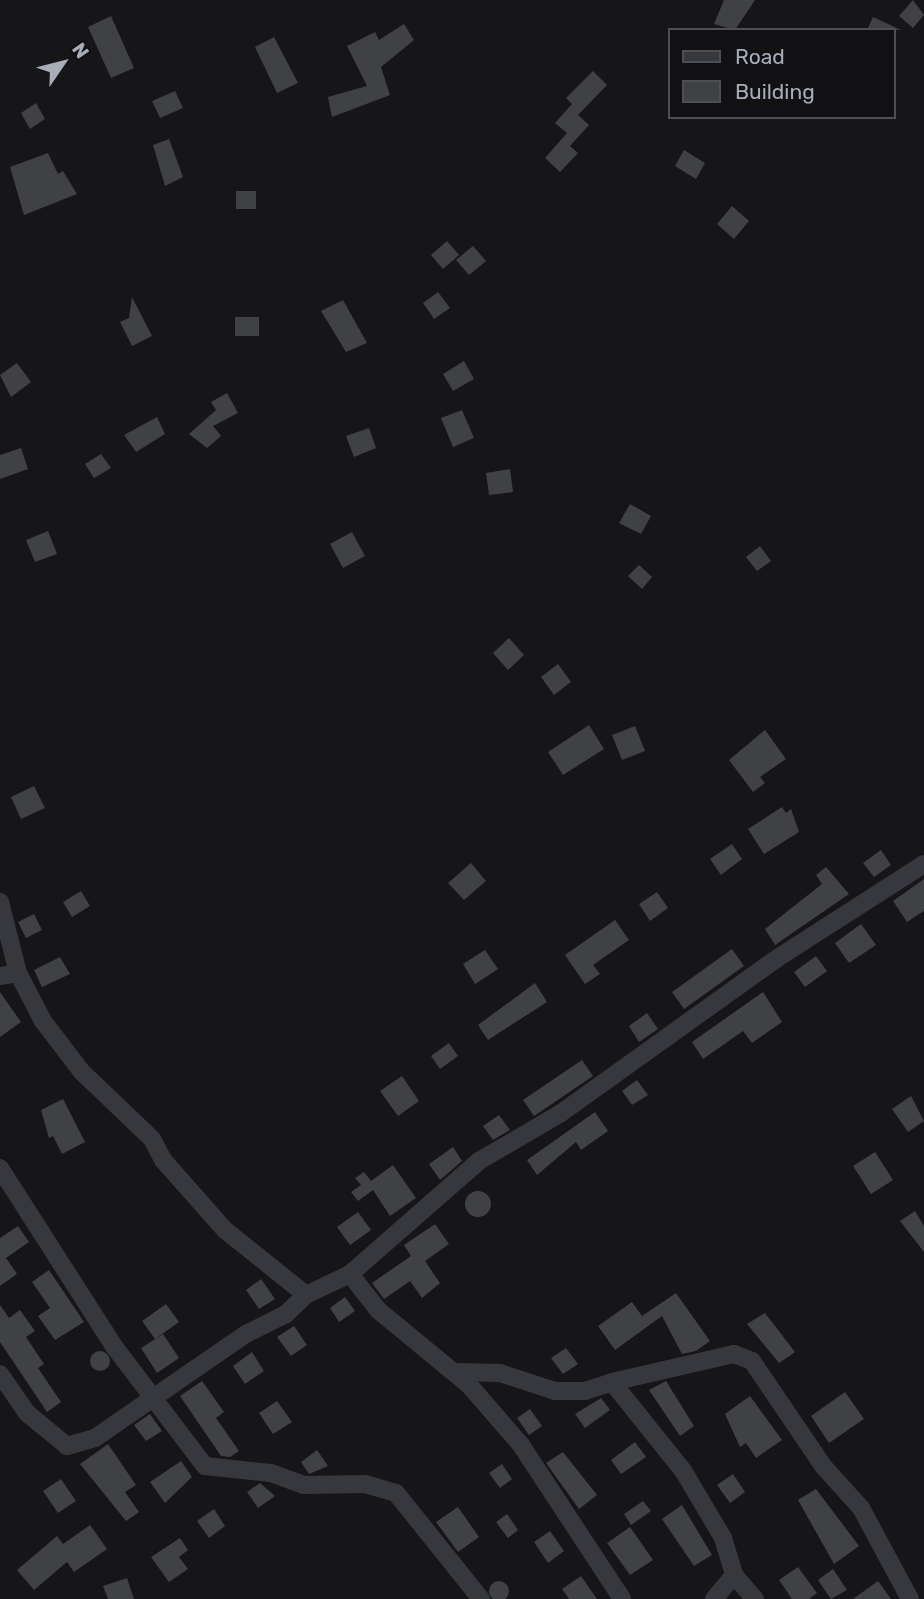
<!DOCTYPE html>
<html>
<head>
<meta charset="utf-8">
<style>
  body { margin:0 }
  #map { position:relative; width:924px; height:1599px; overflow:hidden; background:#161618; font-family:Rubik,sans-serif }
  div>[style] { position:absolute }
  .building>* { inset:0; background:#404145 }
  .round { border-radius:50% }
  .minor>* { height:18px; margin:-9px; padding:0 9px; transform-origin:9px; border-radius:9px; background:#37383d }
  span { translate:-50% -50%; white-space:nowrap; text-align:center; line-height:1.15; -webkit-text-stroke:6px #111113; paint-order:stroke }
  .legend { position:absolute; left:668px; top:28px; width:228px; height:91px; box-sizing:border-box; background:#111113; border:2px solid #4d4f55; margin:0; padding:9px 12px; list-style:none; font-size:21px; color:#a8adb8 }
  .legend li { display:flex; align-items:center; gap:14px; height:35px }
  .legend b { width:35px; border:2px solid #4d4f55 }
  .north { position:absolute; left:28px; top:28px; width:70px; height:70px; -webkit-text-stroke:5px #111113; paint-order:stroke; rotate:55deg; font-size:19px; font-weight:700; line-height:28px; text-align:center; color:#a8adb8 }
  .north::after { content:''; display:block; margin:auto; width:24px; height:32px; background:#a8adb8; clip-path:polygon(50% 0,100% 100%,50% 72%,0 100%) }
</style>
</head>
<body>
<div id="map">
  <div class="building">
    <div style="clip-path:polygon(724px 0,755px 0,735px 30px,714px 24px)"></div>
    <div style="clip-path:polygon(913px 0,924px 15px,913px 28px,899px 16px)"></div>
    <div style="clip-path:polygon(111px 16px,134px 68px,111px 78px,88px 27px)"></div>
    <div style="clip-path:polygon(873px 17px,901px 30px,867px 30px)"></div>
    <div style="clip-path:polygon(404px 24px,414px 40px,381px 67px,390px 95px,332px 117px,328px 97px,367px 86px,347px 46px,375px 32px,379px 40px)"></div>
    <div style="clip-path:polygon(274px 37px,298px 83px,277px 93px,255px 47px)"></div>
    <div style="clip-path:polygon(593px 71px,607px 85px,578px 115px,589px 125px,570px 146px,578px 153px,560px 172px,545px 158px,567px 133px,555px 123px,572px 104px,566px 98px)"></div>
    <div style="clip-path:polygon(175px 91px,183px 108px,160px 118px,152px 101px)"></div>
    <div style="clip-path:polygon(36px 103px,45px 119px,30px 129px,21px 113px)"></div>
    <div style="clip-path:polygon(169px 139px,183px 177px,165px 186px,153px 145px)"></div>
    <div style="clip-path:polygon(684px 150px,705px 163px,696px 179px,675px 166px)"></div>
    <div style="clip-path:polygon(48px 153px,58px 174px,63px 171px,77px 194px,24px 215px,10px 167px)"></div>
    <div style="clip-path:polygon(236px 191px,256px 191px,256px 209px,236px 209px)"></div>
    <div style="clip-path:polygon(732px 206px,749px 221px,734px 239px,717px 224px)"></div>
    <div style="clip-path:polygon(447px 241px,459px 255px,443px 269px,431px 255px)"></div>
    <div style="clip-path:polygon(473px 246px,486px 261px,469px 275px,456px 260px)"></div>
    <div style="clip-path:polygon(438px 292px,450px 308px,434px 319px,423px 303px)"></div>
    <div style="clip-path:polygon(132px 297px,152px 336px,132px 346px,120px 322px,129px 318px)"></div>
    <div style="clip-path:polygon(343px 300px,367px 343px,346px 352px,321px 311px)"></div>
    <div style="clip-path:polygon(235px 317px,259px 317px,259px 336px,235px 336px)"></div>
    <div style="clip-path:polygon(464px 361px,474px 379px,453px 391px,443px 374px)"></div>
    <div style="clip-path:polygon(17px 363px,31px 382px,11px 397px,0 375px)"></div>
    <div style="clip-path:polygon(227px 393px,238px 413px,213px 426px,221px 436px,207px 448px,189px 434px,216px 410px,211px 402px)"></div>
    <div style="clip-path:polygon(462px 410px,474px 438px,453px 447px,441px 418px)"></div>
    <div style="clip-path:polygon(157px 417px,165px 434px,136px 452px,124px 435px)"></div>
    <div style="clip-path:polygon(369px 428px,376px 448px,354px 457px,346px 436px)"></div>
    <div style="clip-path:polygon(21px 448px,28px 469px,0 479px,0 455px)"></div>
    <div style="clip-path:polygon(101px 454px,111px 468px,94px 478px,85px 464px)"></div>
    <div style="clip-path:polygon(510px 469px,513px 492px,489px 495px,486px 473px)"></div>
    <div style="clip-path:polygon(630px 504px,651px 516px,641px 534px,619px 523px)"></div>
    <div style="clip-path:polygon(48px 531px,57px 554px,35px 562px,26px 540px)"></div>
    <div style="clip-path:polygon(352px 532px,365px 556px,343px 568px,330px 544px)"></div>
    <div style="clip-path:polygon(760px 546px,771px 561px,757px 571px,746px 557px)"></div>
    <div style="clip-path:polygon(639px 565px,652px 577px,642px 589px,628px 576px)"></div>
    <div style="clip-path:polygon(509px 638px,524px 655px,508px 670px,493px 653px)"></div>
    <div style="clip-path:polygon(558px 664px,571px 682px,554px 695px,541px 677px)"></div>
    <div style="clip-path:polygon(589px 725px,604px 749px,563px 775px,548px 752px)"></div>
    <div style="clip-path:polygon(635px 726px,645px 751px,622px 760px,612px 735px)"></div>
    <div style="clip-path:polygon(765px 730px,786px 759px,760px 777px,765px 783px,753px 792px,729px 760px)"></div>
    <div style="clip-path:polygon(34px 786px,45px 808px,21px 819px,11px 797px)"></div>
    <div style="clip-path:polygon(782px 807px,786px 813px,791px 809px,799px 832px,764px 854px,748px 829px)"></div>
    <div style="clip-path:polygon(732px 844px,742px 859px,721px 875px,710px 859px)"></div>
    <div style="clip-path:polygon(881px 850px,891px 865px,874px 877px,863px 863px)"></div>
    <div style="clip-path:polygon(471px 863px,486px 881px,464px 900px,448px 883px)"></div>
    <div style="clip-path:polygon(826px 867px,849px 894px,775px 945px,765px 929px,822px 884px,816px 875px)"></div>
    <div style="clip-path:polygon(924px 879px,924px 911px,907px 922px,893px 901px)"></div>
    <div style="clip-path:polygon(81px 891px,90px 906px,72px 917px,63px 902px)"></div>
    <div style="clip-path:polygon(657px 892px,668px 908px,650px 921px,639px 904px)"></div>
    <div style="clip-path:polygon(34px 914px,42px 930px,26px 938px,18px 922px)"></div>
    <div style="clip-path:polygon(615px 920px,629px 940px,593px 965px,600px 974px,585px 984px,565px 955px)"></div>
    <div style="clip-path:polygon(861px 924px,876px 945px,849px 963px,835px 943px)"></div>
    <div style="clip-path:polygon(732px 949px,744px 966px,684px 1009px,672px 992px)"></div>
    <div style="clip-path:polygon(485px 950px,498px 969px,475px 984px,463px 964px)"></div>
    <div style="clip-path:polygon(816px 956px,827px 971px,805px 987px,794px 972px)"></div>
    <div style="clip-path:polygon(60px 957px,70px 974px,42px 987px,34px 970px)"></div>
    <div style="clip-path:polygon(535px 983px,547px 1002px,488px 1040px,478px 1025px)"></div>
    <div style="clip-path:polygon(0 992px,21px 1022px,0 1037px)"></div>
    <div style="clip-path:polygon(763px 992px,782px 1022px,752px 1043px,743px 1031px,703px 1059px,692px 1042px)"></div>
    <div style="clip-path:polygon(647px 1013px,658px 1029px,639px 1042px,629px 1026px)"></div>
    <div style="clip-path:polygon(449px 1043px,458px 1056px,440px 1069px,431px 1056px)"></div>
    <div style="clip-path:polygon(582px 1060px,593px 1076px,534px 1116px,523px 1100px)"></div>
    <div style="clip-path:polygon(402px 1076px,419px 1101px,398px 1116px,380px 1091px)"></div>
    <div style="clip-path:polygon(637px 1080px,648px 1095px,632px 1105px,622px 1091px)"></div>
    <div style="clip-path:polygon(911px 1096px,924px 1121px,908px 1132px,892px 1109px)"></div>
    <div style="clip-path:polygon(63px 1099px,85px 1142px,62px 1154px,53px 1136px,49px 1138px,41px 1110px)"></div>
    <div style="clip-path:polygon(595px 1112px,608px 1131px,581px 1150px,576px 1142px,537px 1175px,527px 1160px)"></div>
    <div style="clip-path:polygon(499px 1115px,510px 1130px,493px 1140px,483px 1126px)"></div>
    <div style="clip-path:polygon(453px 1147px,462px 1161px,440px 1180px,429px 1164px)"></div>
    <div style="clip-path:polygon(875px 1152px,893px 1180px,871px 1194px,853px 1166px)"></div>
    <div style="clip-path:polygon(393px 1165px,416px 1198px,390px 1216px,373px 1190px,358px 1201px,351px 1192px,361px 1185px,355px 1178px,364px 1172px,371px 1181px)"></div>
    <div class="round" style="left:465px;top:1191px;width:26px;height:26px"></div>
    <div style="clip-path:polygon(915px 1211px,924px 1226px,924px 1252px,900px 1221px)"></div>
    <div style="clip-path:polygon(358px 1212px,371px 1230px,350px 1245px,337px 1227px)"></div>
    <div style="clip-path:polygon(435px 1224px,449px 1244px,425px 1261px,440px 1283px,422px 1298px,410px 1281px,384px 1299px,372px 1283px,411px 1256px,404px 1245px)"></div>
    <div style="clip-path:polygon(18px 1226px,29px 1242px,6px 1258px,17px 1274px,0 1286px,0 1238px)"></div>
    <div style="clip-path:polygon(49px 1270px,84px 1322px,55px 1340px,38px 1316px,50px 1308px,32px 1282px)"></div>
    <div style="clip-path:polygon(261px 1279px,275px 1299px,259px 1309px,246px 1290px)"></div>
    <div style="clip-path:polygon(676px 1293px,710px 1341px,696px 1351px,682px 1354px,662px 1316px,615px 1350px,598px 1326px,632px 1302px,642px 1316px)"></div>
    <div style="clip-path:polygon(345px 1297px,355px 1311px,339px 1322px,330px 1308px)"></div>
    <div style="clip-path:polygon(166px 1304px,179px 1322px,155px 1339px,142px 1321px)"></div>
    <div style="clip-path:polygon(0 1305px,9px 1318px,20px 1310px,35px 1331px,26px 1337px,44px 1364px,38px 1368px,61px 1402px,47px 1412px,0 1342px)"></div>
    <div style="clip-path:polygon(765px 1313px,795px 1352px,779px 1363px,747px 1324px)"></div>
    <div style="clip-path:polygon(294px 1326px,307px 1345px,291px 1356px,277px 1337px)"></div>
    <div style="clip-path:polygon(163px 1334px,179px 1358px,157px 1373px,141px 1348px)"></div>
    <div style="clip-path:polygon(566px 1348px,578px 1364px,563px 1374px,551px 1358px)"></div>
    <div class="round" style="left:90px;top:1351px;width:20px;height:20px"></div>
    <div style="clip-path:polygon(252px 1352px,264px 1371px,245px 1384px,233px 1366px)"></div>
    <div style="clip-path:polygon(202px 1381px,224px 1412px,216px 1418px,239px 1451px,230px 1457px,221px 1456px,180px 1396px)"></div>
    <div style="clip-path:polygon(666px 1381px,694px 1426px,680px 1436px,649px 1390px)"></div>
    <div style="clip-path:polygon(845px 1392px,864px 1419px,829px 1443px,811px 1416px)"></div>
    <div style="clip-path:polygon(750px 1396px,782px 1440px,756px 1458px,746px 1443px,740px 1447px,725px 1414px)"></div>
    <div style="clip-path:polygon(601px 1398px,610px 1410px,585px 1428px,575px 1414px)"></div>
    <div style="clip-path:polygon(277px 1401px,292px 1422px,273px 1434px,259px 1413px)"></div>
    <div style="clip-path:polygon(530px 1409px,542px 1426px,529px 1435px,517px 1418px)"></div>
    <div style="clip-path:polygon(150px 1414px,162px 1431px,146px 1441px,134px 1425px)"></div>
    <div style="clip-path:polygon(635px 1442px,646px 1457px,621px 1474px,611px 1460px)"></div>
    <div style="clip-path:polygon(108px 1444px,136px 1485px,125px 1492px,139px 1512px,126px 1521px,80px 1464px)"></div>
    <div style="clip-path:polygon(317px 1450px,328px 1466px,309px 1474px,301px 1462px)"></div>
    <div style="clip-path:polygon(563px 1452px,597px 1495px,579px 1509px,546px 1463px)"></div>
    <div style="clip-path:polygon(181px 1461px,192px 1477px,165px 1503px,150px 1482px)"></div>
    <div style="clip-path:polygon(502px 1464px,512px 1479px,500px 1488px,489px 1473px)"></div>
    <div style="clip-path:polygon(733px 1474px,745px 1492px,730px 1503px,717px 1485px)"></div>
    <div style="clip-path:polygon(61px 1479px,76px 1501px,58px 1513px,43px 1491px)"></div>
    <div style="clip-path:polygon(260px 1483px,275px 1496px,258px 1508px,247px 1492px)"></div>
    <div style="clip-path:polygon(816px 1489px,859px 1546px,834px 1564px,798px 1500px)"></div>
    <div style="clip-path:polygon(643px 1501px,651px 1511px,631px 1525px,624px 1514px)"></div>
    <div style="clip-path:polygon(682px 1505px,712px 1555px,694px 1566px,662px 1519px)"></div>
    <div style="clip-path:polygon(458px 1507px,479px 1537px,458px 1552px,436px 1522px)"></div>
    <div style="clip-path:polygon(214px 1509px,225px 1526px,209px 1538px,197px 1521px)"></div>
    <div style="clip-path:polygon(507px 1514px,518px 1530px,508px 1538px,496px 1522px)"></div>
    <div style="clip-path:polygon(90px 1525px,107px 1549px,74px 1572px,67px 1562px,34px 1590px,17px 1570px,57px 1536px,63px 1544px)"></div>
    <div style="clip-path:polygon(630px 1527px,653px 1560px,630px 1575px,607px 1543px)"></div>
    <div style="clip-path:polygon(550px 1531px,564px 1551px,548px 1563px,534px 1542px)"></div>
    <div style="clip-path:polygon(180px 1538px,188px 1550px,179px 1557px,188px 1569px,169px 1582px,151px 1557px)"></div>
    <div style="clip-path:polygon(798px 1567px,817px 1593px,809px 1599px,792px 1599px,779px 1580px)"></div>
    <div style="clip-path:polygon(833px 1569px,847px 1590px,831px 1599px,818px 1580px)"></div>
    <div style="clip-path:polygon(581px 1576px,597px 1599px,569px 1599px,562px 1589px)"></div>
    <div style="clip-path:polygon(127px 1578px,134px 1599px,108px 1599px,103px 1586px)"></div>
    <div style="clip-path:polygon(878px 1581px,891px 1599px,853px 1599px)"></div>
    <div class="round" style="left:489px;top:1581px;width:20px;height:20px"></div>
  </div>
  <div class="minor">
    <div style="left:0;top:902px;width:73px;rotate:75.8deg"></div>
    <div style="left:18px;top:973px;width:54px;rotate:62.5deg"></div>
    <div style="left:43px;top:1021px;width:64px;rotate:52.6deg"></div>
    <div style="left:82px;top:1072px;width:97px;rotate:43.7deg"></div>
    <div style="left:152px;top:1139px;width:24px;rotate:62deg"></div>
    <div style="left:163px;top:1160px;width:94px;rotate:48.5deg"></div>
    <div style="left:225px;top:1230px;width:104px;rotate:38.7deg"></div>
    <div style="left:0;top:976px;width:18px;rotate:-9deg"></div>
    <div style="left:0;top:1168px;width:210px;rotate:57.4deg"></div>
    <div style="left:113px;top:1345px;width:152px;rotate:52.8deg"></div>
    <div style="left:205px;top:1466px;width:66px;rotate:6.1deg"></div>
    <div style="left:271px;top:1473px;width:35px;rotate:20deg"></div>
    <div style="left:304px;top:1485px;width:61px;rotate:-0.9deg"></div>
    <div style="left:365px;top:1484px;width:32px;rotate:16deg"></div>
    <div style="left:396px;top:1493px;width:136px;rotate:51.3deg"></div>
    <div style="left:350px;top:1274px;width:46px;rotate:52.1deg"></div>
    <div style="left:378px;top:1310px;width:118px;rotate:39.5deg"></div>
    <div style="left:469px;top:1385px;width:79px;rotate:49.1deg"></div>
    <div style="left:521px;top:1445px;width:184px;rotate:56.7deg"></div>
    <div style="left:454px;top:1372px;width:46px;rotate:1.2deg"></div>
    <div style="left:500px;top:1373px;width:58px;rotate:18.1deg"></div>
    <div style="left:555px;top:1391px;width:30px"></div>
    <div style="left:585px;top:1391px;width:28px;rotate:-18deg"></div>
    <div style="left:612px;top:1382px;width:115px;rotate:51.3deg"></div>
    <div style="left:684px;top:1472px;width:77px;rotate:59.4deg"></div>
    <div style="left:723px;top:1538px;width:39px;rotate:73deg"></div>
    <div style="left:734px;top:1575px;width:32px;rotate:49deg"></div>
    <div style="left:0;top:1374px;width:47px;rotate:55.3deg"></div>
    <div style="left:27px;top:1413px;width:52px;rotate:39.5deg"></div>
    <div style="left:67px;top:1446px;width:29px;rotate:-16deg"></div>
    <div style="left:95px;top:1438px;width:183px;rotate:-34.6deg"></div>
    <div style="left:246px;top:1334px;width:45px;rotate:-26.6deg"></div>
    <div style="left:286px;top:1314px;width:28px;rotate:-44deg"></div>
    <div style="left:306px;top:1295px;width:49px;rotate:-25.5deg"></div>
    <div style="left:350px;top:1274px;width:171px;rotate:-41.2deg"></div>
    <div style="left:479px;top:1161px;width:95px;rotate:-30.3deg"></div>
    <div style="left:561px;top:1113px;width:264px;rotate:-35.6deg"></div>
    <div style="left:776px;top:959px;width:176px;rotate:-32.7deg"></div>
    <div style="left:612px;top:1382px;width:125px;rotate:-12.9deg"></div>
    <div style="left:734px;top:1354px;width:19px;rotate:21deg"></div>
    <div style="left:752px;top:1361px;width:127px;rotate:55.9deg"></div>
    <div style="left:823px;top:1466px;width:57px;rotate:47.9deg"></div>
    <div style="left:861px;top:1508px;width:103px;rotate:61.7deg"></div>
    <div style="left:714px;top:1599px;width:31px;rotate:-50deg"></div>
  </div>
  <ul class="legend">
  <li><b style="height:9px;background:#37383d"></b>Road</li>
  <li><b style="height:19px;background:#404145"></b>Building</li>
  </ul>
  <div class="north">N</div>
</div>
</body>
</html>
